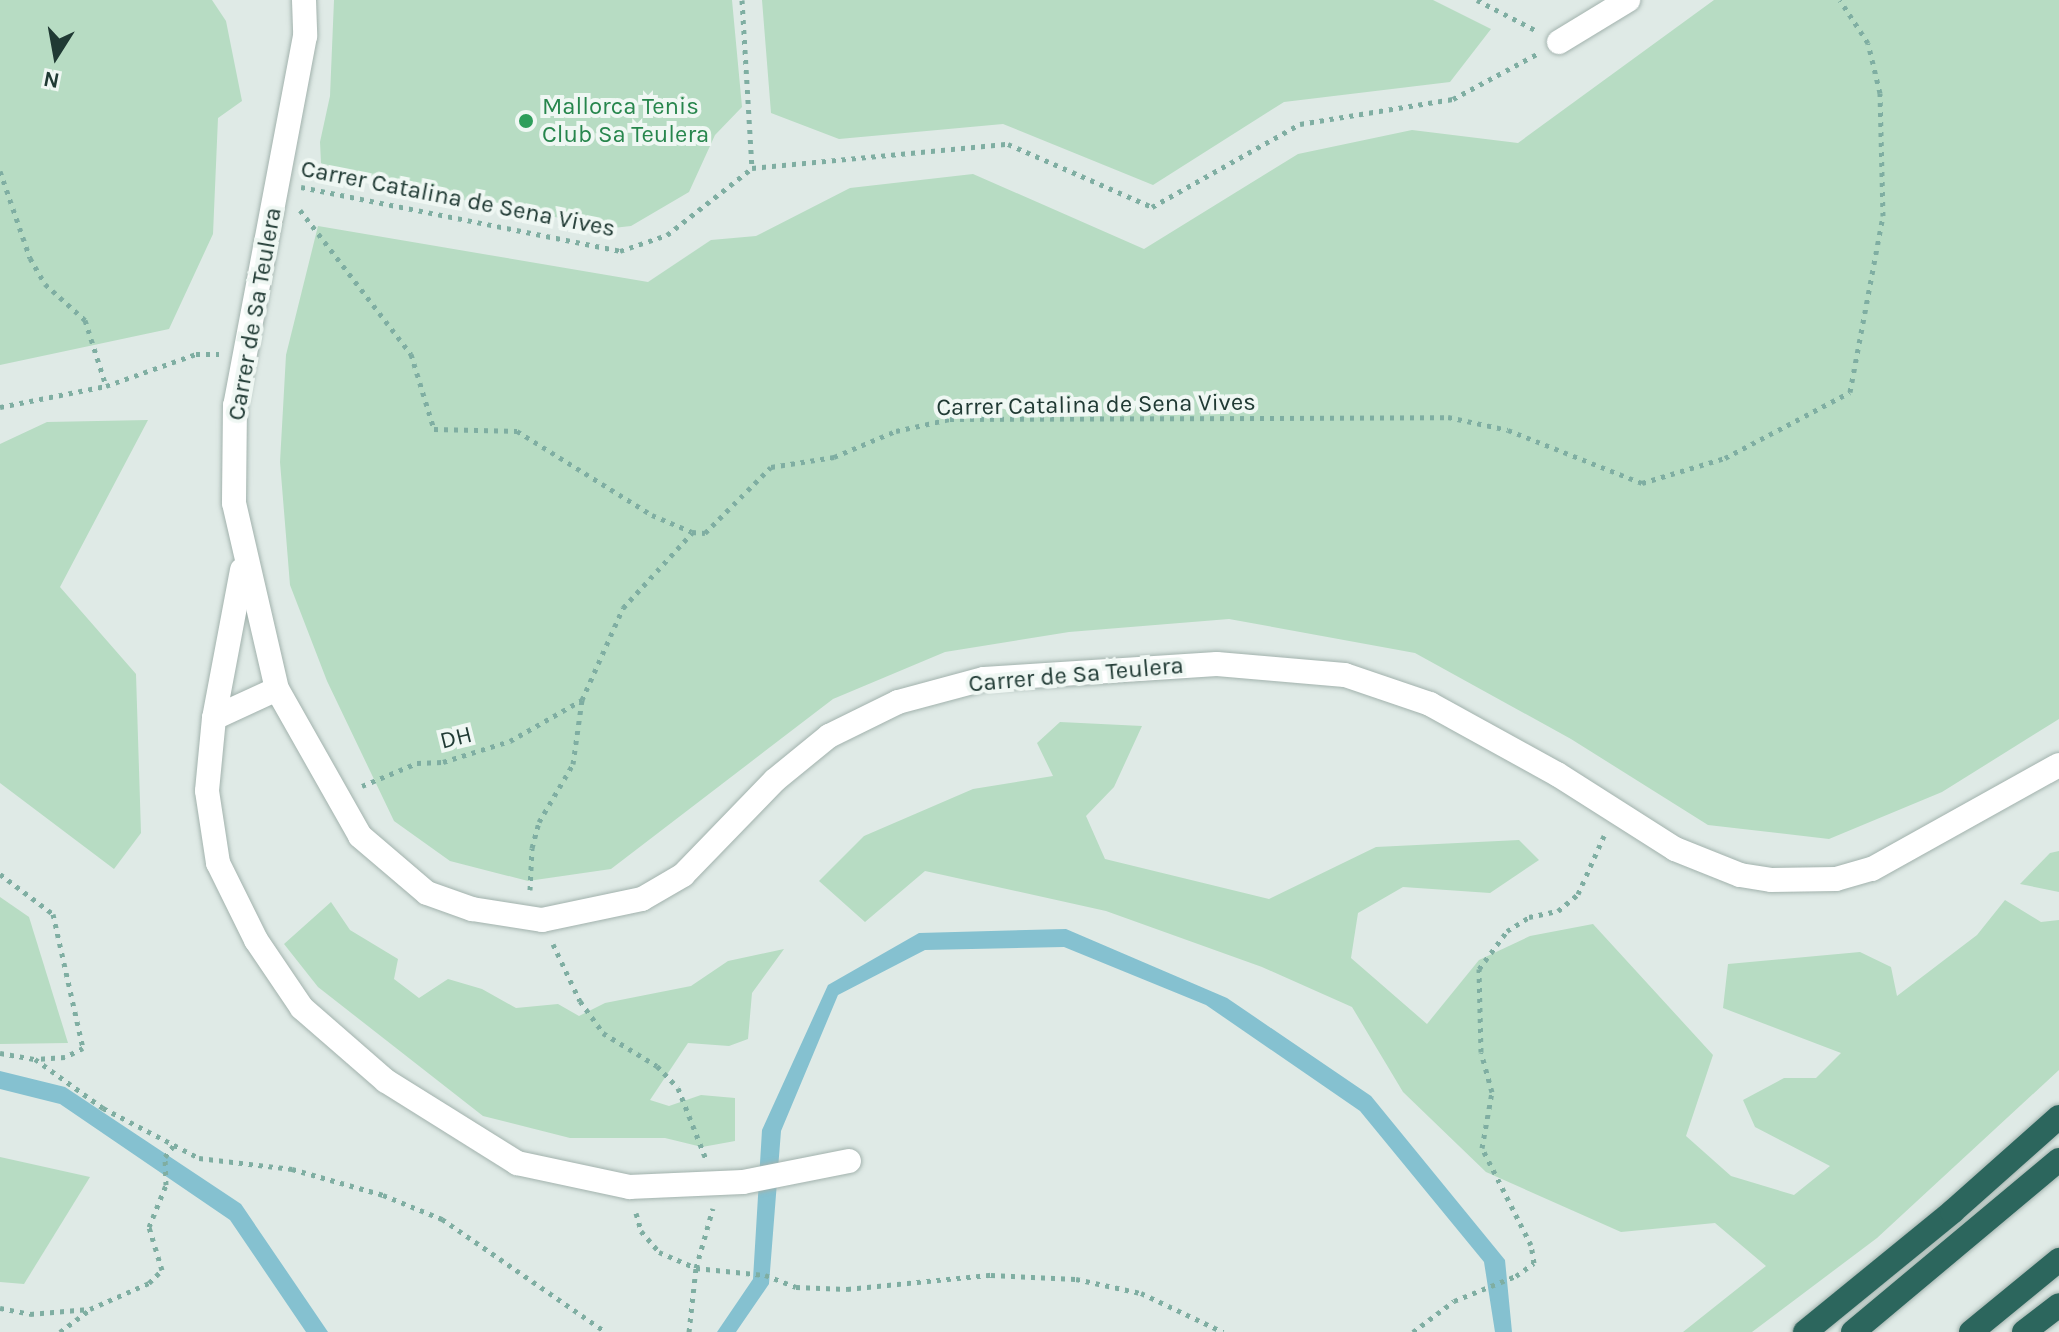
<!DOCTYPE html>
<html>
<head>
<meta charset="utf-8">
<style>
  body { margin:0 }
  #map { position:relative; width:2059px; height:1332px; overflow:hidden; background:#dfeae6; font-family:Karla,sans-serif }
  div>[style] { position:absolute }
  .green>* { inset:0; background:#b7dcc3 }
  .water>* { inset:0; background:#85c1d0 }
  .path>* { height:5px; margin-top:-2.5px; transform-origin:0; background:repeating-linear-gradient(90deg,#7faea2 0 4px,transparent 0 10px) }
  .roads { filter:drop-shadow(0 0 2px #a2b2ad) drop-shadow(0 0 2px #a2b2ad) }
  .minor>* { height:24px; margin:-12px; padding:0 12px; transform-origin:12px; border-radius:12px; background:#fff }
  .motorway>* { height:24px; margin:-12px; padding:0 12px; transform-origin:12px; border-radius:12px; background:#2c665d }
  .dots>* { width:22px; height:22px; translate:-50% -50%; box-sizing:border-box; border:4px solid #eff7f3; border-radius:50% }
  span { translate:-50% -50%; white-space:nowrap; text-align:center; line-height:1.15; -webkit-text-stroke:8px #eff7f3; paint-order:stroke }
  .leisure-label { font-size:24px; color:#27864d }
  .left { translate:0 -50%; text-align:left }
  .street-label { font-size:24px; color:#203a34 }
  .north { position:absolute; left:16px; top:16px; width:80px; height:80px; -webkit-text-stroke:6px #eff7f3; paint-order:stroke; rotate:191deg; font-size:22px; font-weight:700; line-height:32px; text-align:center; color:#203a34 }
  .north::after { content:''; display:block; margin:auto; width:28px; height:36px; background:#203a34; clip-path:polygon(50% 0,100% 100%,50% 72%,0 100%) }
</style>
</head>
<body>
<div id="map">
  <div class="green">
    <div style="clip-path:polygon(0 0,212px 0,226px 21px,242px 101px,218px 118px,213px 234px,169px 329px,0 365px)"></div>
    <div style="clip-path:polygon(334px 0,732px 0,742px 107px,715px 135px,689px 192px,631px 226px,613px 228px,331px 175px,321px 163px,320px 142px,330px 96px)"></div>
    <div style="clip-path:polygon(762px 0,1433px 0,1491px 29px,1450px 82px,1284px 102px,1153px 185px,1003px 124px,839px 139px,771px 113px)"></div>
    <div style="clip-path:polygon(1714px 0,2059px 0,2059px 719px,1942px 792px,1829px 839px,1708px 825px,1571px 739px,1415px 653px,1229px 619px,1069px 632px,945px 652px,833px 699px,611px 869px,528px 881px,450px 861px,394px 821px,327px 681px,290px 585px,280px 462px,286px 355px,318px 226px,648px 282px,711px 240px,756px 236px,850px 188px,973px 174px,1144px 249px,1298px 154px,1412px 130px,1518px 143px)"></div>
    <div style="clip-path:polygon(148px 420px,60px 587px,136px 674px,141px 833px,114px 869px,0 783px,0 444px,47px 422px)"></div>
    <div style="clip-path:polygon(1060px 722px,1142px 726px,1114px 787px,1086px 816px,1105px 859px,1269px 899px,1376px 847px,1519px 840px,1539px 860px,1490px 893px,1403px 887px,1358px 913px,1351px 958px,1427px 1024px,1479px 960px,1530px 936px,1593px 924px,1713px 1055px,1686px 1136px,1731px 1176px,1794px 1195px,1830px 1166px,1755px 1127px,1743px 1100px,1784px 1078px,1816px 1078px,1841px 1053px,1723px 1008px,1728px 964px,1860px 952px,1891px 967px,1897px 996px,1977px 935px,2005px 900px,2041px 922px,2059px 920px,2059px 1070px,1877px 1238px,1752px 1332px,1683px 1332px,1766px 1266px,1715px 1223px,1621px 1232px,1486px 1172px,1403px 1092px,1352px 1007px,1262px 967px,1106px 911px,925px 871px,865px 922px,819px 881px,864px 836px,973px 789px,1053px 776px,1037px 743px)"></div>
    <div style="clip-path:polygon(2059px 851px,2059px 892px,2020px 884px,2050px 853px)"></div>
    <div style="clip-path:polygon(0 897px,29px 917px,68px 1043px,0 1044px)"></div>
    <div style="clip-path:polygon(331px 902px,350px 930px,398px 959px,394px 979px,419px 998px,448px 979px,482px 989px,516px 1008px,558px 1004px,579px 1016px,605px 1003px,691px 986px,728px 961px,784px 949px,752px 993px,748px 1039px,729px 1046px,688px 1043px,650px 1100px,669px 1106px,701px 1095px,735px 1098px,735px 1141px,702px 1147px,665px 1138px,570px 1138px,483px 1116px,318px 987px,284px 944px)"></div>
    <div style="clip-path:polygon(0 1157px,90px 1177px,24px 1284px,0 1282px)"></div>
  </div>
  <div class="water">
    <div style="clip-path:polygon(1066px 929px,1227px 998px,1371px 1096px,1505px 1260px,1512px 1332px,1495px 1332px,1484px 1262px,1360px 1111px,1206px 1005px,1064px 947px,925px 950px,838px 995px,781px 1131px,769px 1284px,736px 1332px,717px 1332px,753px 1279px,762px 1130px,828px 985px,919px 933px)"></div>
    <div style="clip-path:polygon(0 1071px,65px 1087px,241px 1204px,328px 1332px,306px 1332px,230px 1220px,60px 1104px,0 1089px)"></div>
  </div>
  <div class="path">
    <div style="left:742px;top:0;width:168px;rotate:86.6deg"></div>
    <div style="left:1477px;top:0;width:68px;rotate:27.3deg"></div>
    <div style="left:752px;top:168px;width:257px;rotate:-5.4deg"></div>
    <div style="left:1008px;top:144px;width:157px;rotate:23.6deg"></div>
    <div style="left:1152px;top:207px;width:170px;rotate:-29.3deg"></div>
    <div style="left:1300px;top:124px;width:155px;rotate:-9.3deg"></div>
    <div style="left:1453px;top:99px;width:95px;rotate:-28.2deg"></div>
    <div style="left:0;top:171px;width:92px;rotate:71deg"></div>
    <div style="left:30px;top:258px;width:30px;rotate:60deg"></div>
    <div style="left:45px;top:284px;width:54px;rotate:42deg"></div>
    <div style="left:85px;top:320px;width:69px;rotate:72.3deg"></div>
    <div style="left:301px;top:187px;width:325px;rotate:11.3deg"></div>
    <div style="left:620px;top:251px;width:50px;rotate:-18.8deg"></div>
    <div style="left:667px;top:235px;width:108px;rotate:-38.2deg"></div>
    <div style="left:300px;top:210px;width:182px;rotate:52.4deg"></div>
    <div style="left:411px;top:354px;width:78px;rotate:73deg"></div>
    <div style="left:434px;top:429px;width:83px;rotate:1.4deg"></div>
    <div style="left:517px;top:431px;width:159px;rotate:31.9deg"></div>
    <div style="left:652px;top:515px;width:43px;rotate:23deg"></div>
    <div style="left:692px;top:532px;width:13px;rotate:4deg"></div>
    <div style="left:705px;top:533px;width:93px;rotate:-45deg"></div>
    <div style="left:771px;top:467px;width:64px;rotate:-9deg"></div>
    <div style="left:834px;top:457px;width:67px;rotate:-22.8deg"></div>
    <div style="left:896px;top:431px;width:55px;rotate:-12.5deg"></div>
    <div style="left:950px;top:419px;width:498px;rotate:-0.2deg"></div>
    <div style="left:1448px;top:417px;width:61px;rotate:12.2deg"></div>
    <div style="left:1508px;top:430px;width:144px;rotate:21.6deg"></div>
    <div style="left:1642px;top:483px;width:87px;rotate:-16.8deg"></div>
    <div style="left:1725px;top:458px;width:141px;rotate:-27.8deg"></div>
    <div style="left:1850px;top:392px;width:179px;rotate:-79.4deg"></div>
    <div style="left:1883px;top:216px;width:123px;rotate:-91.4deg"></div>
    <div style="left:1880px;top:93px;width:51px;rotate:-103.5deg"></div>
    <div style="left:1868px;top:43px;width:51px;rotate:-123.1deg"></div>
    <div style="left:0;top:407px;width:108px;rotate:-11.2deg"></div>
    <div style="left:106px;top:386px;width:96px;rotate:-19.6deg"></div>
    <div style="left:196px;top:354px;width:23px"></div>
    <div style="left:362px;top:786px;width:60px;rotate:-22.7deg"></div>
    <div style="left:417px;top:763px;width:26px;rotate:-2deg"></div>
    <div style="left:443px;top:762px;width:70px;rotate:-17.4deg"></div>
    <div style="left:510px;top:741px;width:83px;rotate:-29.7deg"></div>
    <div style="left:582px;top:700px;width:101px;rotate:-66deg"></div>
    <div style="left:623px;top:608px;width:102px;rotate:-47.4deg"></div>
    <div style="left:0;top:874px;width:66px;rotate:37deg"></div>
    <div style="left:53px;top:914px;width:137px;rotate:77.4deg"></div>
    <div style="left:83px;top:1048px;width:20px;rotate:153deg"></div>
    <div style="left:65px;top:1057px;width:29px;rotate:176deg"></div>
    <div style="left:530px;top:890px;width:42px;rotate:-87.3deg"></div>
    <div style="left:532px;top:848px;width:27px;rotate:-75deg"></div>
    <div style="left:539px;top:822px;width:67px;rotate:-59.6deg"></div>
    <div style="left:573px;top:764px;width:65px;rotate:-82deg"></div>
    <div style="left:553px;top:944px;width:63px;rotate:64.7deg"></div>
    <div style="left:580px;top:1001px;width:39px;rotate:54deg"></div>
    <div style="left:603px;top:1033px;width:63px;rotate:31.4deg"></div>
    <div style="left:657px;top:1066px;width:30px;rotate:46deg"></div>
    <div style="left:678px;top:1088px;width:76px;rotate:68.5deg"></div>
    <div style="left:0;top:1053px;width:36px;rotate:10deg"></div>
    <div style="left:35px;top:1059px;width:84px;rotate:35.8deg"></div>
    <div style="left:103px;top:1108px;width:108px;rotate:27.5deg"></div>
    <div style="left:199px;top:1158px;width:94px;rotate:6.7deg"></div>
    <div style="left:292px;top:1169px;width:95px;rotate:15.9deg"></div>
    <div style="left:383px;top:1195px;width:64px;rotate:22.1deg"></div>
    <div style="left:442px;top:1219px;width:199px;rotate:34.6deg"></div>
    <div style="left:636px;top:1213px;width:19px;rotate:74deg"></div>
    <div style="left:641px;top:1231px;width:28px;rotate:49deg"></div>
    <div style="left:659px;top:1252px;width:40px;rotate:23.4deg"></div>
    <div style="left:696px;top:1268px;width:69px;rotate:5.8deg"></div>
    <div style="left:765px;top:1275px;width:33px;rotate:21deg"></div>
    <div style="left:796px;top:1287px;width:51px;rotate:2.2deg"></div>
    <div style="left:847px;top:1289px;width:145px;rotate:-5.6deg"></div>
    <div style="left:991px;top:1275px;width:85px;rotate:2.7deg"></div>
    <div style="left:1076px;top:1279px;width:66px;rotate:12.2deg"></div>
    <div style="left:1141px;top:1293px;width:91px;rotate:25.4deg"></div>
    <div style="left:0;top:1308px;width:31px;rotate:11deg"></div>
    <div style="left:30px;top:1314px;width:59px;rotate:-4.8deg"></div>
    <div style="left:60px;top:1332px;width:38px;rotate:-37deg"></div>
    <div style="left:90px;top:1309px;width:64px;rotate:-23.8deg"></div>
    <div style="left:149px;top:1283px;width:18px;rotate:-45deg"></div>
    <div style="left:162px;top:1270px;width:45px;rotate:-106.8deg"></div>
    <div style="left:149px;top:1227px;width:45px;rotate:-68deg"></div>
    <div style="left:166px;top:1185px;width:28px;rotate:-92deg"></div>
    <div style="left:165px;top:1157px;width:15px;rotate:-53deg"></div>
    <div style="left:689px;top:1332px;width:64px;rotate:-83.8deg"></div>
    <div style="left:696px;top:1268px;width:62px;rotate:-74.2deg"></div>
    <div style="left:1413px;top:1332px;width:51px;rotate:-37.1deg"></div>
    <div style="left:1454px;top:1301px;width:67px;rotate:-22deg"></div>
    <div style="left:1516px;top:1276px;width:22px;rotate:-36deg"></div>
    <div style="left:1534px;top:1263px;width:18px;rotate:-99deg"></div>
    <div style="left:1531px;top:1245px;width:109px;rotate:-116.8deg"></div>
    <div style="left:1482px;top:1148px;width:57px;rotate:-79.9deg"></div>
    <div style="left:1492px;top:1092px;width:41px;rotate:-105.4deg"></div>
    <div style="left:1481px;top:1052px;width:83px;rotate:-91.4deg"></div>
    <div style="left:1479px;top:969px;width:47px;rotate:-53.6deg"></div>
    <div style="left:1507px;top:931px;width:26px;rotate:-32deg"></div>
    <div style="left:1529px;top:917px;width:30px;rotate:-12deg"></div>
    <div style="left:1558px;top:911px;width:26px;rotate:-40deg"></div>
    <div style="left:1578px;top:894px;width:64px;rotate:-65.9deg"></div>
  </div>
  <div class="roads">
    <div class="minor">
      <div style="left:304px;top:0;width:36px;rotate:88deg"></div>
      <div style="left:305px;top:36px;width:376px;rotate:100.7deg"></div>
      <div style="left:235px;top:405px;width:98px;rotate:90.6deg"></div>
      <div style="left:234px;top:503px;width:191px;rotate:77deg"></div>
      <div style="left:277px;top:689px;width:169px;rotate:60.5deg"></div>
      <div style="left:360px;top:836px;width:88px;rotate:40.4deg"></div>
      <div style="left:427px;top:893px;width:48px;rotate:19.6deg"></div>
      <div style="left:472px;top:909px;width:71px;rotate:8.9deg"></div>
      <div style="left:542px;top:920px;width:102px;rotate:-11.9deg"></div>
      <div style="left:642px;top:899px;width:48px;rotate:-30.3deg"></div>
      <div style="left:683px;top:875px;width:132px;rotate:-45.9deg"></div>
      <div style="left:775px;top:780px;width:70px;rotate:-39.2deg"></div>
      <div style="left:829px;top:736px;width:77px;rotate:-26.2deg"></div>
      <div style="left:898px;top:702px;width:89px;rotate:-15deg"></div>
      <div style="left:984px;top:679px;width:233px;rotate:-3.7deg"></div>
      <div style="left:1217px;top:664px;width:128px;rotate:4.9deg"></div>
      <div style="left:1345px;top:675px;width:90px;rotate:18.8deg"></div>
      <div style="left:1430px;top:704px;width:145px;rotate:28.9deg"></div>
      <div style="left:1557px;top:774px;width:140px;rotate:32.4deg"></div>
      <div style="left:1675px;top:849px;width:70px;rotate:21.8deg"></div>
      <div style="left:1740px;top:875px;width:31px;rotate:9deg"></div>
      <div style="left:1771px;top:880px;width:65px;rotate:-0.9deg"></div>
      <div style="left:1836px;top:879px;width:37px;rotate:-16deg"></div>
      <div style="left:1872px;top:869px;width:214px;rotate:-29.1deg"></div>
      <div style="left:1559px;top:42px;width:81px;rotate:-31.3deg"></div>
      <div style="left:242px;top:570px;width:151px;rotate:100.7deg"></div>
      <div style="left:214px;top:718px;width:73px;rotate:95.5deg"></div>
      <div style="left:207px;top:791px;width:73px;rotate:81.3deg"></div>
      <div style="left:218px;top:863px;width:86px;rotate:63.7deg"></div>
      <div style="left:256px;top:940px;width:82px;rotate:55.9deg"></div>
      <div style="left:302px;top:1008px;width:111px;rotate:41deg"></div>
      <div style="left:386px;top:1081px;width:155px;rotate:32deg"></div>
      <div style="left:517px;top:1163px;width:115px;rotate:12.1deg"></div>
      <div style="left:629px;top:1187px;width:114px;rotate:-2.5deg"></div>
      <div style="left:743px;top:1182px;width:108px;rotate:-11.2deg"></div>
      <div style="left:214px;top:718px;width:69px;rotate:-24.7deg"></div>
    </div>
    <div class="motorway">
      <div style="left:1805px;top:1332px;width:190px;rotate:-39.2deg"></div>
      <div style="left:1952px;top:1212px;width:143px;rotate:-41.6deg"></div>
      <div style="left:1853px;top:1332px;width:268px;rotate:-39.9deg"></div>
      <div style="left:1971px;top:1332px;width:114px;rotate:-39.3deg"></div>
      <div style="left:2024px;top:1332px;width:44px;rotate:-37.6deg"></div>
    </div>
  </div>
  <div class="dots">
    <div style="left:526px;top:121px;background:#2e9e5b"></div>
  </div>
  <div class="leisure-label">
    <span class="left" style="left:542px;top:121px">Mallorca Tenis<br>Club Sa Teulera</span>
  </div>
  <div class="street-label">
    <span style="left:458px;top:199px;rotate:11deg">Carrer Catalina de Sena Vives</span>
    <span style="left:255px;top:314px;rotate:-80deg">Carrer de Sa Teulera</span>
    <span style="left:1096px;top:405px;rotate:-1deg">Carrer Catalina de Sena Vives</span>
    <span style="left:1076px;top:675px;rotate:-5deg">Carrer de Sa Teulera</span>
    <span style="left:456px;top:738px;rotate:-14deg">DH</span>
  </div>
  <div class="north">N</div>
</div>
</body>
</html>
